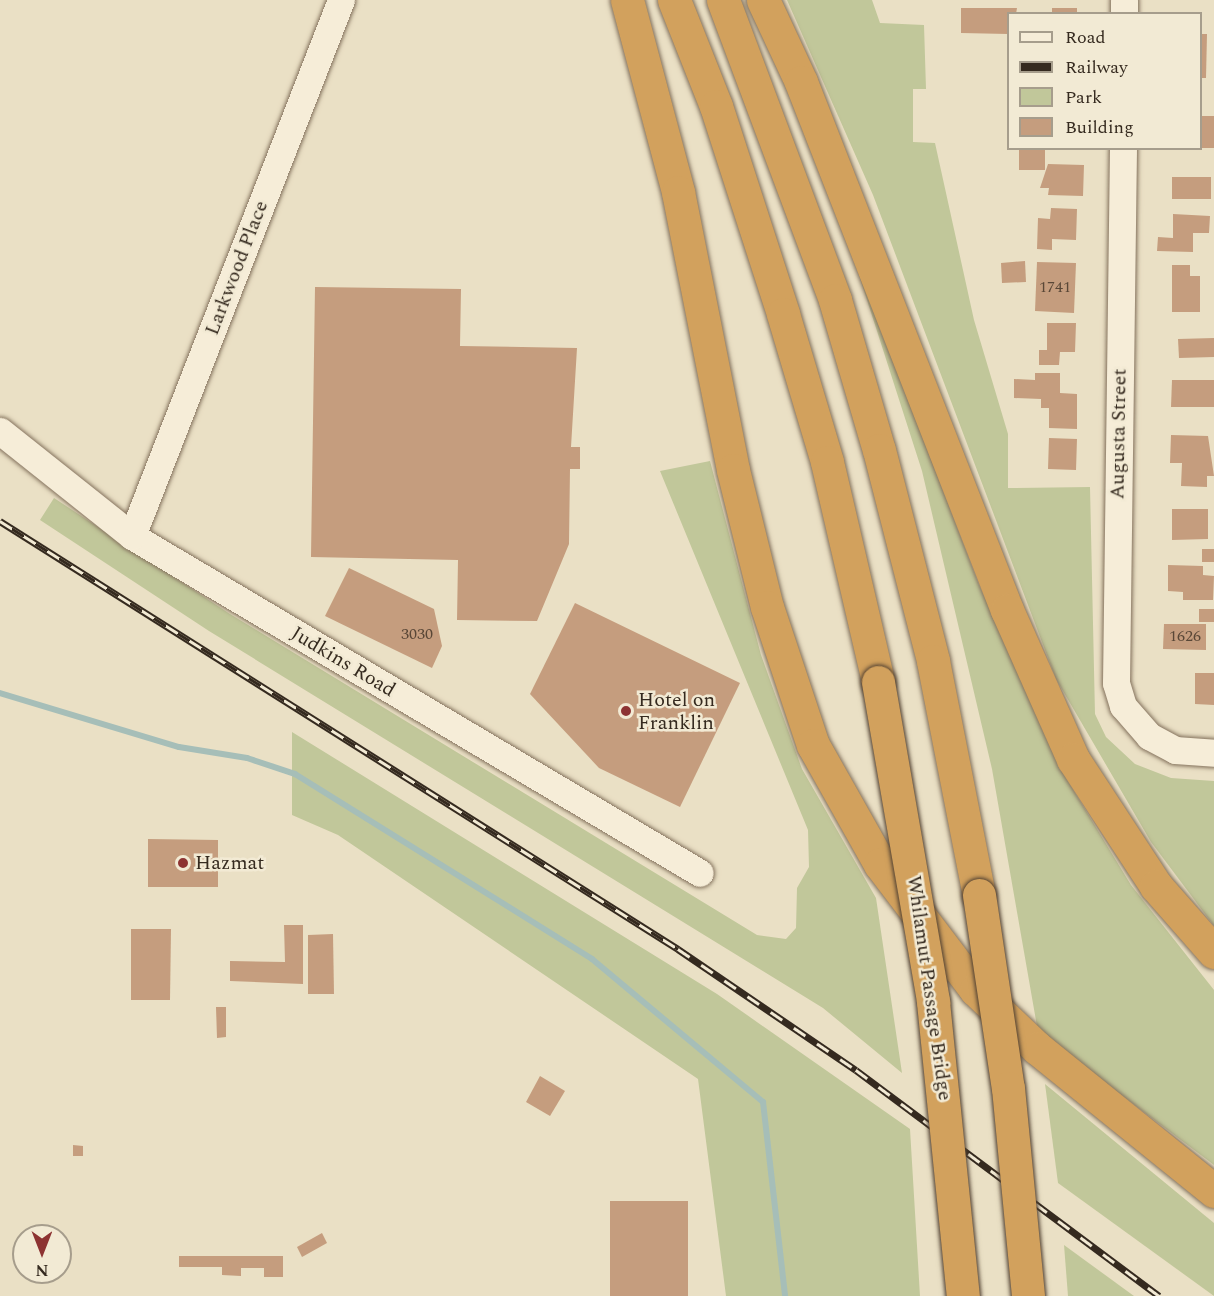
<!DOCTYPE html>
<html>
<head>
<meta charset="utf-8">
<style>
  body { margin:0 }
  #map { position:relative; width:1214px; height:1296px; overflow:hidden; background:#eae0c5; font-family:Spectral,serif }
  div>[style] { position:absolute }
  .green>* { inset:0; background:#c1c79a }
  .stream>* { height:6px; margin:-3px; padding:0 3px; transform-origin:3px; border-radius:3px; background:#a6beb8 }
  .building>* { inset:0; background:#c59d7e }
  .roads { filter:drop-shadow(0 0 2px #84725d) drop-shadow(0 0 2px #84725d) }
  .minor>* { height:27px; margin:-13.5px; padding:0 13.5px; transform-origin:13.5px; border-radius:13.5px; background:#f6edd8 }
  .highway>* { height:33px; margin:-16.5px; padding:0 16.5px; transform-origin:16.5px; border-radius:16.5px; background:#d2a15d }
  .rail>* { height:7px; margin-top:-3.5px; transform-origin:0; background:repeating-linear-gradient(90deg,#f2ead4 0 14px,#352a1f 0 28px); box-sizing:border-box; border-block:2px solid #352a1f }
  .bridges { filter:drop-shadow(0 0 2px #524131) drop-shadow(0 0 2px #524131) }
  .highway-bridge>* { height:33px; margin:-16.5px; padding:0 16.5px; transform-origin:16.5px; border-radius:16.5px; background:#d2a15d }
  .dots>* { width:16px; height:16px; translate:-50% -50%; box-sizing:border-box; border:3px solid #f2ead4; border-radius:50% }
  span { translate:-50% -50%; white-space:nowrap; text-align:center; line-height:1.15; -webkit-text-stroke:5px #f2ead4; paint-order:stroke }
  .number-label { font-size:16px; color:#594737 }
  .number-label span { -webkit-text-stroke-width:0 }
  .street-label { font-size:20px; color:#352a1f }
  .poi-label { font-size:20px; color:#352a1f }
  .left { translate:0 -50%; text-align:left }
  .legend { position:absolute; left:1007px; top:12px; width:195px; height:138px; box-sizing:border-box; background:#f2ead4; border:2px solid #a69d8c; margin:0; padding:8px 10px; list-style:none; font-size:18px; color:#352a1f }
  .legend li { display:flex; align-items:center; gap:12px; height:30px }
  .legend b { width:30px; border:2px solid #a69d8c }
  .north { position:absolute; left:12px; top:1224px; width:60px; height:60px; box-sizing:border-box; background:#f2ead4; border:2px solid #a69d8c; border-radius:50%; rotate:180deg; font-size:16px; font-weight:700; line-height:24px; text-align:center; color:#352a1f }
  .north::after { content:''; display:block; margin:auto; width:21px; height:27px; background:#8d3332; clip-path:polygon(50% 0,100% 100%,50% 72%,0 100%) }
</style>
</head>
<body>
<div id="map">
  <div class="green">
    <div style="clip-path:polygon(787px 0,872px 0,880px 23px,924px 25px,926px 89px,913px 89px,913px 142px,935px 143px,974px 320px,1008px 434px,1008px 488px,1090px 487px,1095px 714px,1106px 737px,1135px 764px,1171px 778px,1214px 781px,1214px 926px,1151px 842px,1056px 679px,873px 195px)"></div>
    <div style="clip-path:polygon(849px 244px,979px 585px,1069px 783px,1131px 885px,1214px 990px,1214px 1165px,1038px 1032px,992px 769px,922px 471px)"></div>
    <div style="clip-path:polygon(710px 461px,761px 655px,802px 769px,876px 898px,902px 1073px,823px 1008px,209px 631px,40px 520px,54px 498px,230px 614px,757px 935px,786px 939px,796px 928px,797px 888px,809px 867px,808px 830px,660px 471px)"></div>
    <div style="clip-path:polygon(292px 732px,717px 994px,910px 1129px,920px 1296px,726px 1296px,698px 1079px,338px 835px,292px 815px)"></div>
    <div style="clip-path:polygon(1045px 1084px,1214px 1223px,1214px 1296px,1058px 1183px)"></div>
    <div style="clip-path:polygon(1064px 1245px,1134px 1296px,1068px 1296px)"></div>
  </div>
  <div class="stream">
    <div style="left:0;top:693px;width:187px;rotate:16.8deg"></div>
    <div style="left:179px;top:747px;width:69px;rotate:9.2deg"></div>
    <div style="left:247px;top:758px;width:51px;rotate:18.4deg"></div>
    <div style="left:295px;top:774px;width:350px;rotate:31.9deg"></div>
    <div style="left:592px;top:959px;width:223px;rotate:39.9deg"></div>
    <div style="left:763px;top:1102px;width:195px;rotate:83.5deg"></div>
  </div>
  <div class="building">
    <div style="clip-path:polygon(961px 8px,1017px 8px,1016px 14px,1008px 14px,1008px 34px,961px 33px)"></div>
    <div style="clip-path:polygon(1052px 8px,1077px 8px,1077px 14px,1052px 14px)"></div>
    <div style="clip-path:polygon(1200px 34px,1207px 34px,1206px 78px,1200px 78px)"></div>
    <div style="clip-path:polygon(1200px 116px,1214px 116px,1214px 148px,1200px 148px)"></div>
    <div style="clip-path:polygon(1019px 149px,1045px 150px,1045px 170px,1019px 170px)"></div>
    <div style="clip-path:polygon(1048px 164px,1084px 165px,1083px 196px,1048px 195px,1049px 188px,1040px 188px)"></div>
    <div style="clip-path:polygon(1172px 177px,1211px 177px,1211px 199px,1172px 199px)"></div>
    <div style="clip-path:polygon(1051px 208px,1077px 209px,1076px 240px,1052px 239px,1052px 250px,1037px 249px,1038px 218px,1050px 219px)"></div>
    <div style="clip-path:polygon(1173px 214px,1210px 216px,1209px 233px,1193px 233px,1193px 252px,1157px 251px,1158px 237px,1173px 238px)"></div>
    <div style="clip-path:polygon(1025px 261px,1026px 282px,1002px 283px,1001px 263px)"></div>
    <div style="clip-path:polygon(1037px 262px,1076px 263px,1074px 313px,1035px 311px)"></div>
    <div style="clip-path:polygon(1172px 265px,1190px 265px,1190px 276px,1200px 276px,1200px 312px,1172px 312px)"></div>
    <div style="clip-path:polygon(315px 287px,461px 289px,460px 346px,577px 348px,571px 447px,580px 447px,580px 469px,570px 469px,569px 544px,537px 621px,457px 620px,458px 560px,311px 557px)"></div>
    <div style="clip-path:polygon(1047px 323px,1076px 323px,1075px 352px,1060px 352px,1059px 365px,1039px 365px,1039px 350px,1047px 350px)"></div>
    <div style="clip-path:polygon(1214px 338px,1214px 357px,1179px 358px,1178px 339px)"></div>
    <div style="clip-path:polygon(1035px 373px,1060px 373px,1060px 393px,1077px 394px,1077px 429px,1049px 428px,1049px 408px,1041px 408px,1041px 399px,1014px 398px,1014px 379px,1035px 380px)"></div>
    <div style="clip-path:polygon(1172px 380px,1214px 380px,1214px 407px,1171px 407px)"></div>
    <div style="clip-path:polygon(1171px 435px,1208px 436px,1214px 476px,1207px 476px,1207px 487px,1181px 486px,1182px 463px,1170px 463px)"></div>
    <div style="clip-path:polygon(1049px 438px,1077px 439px,1076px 470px,1048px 469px)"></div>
    <div style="clip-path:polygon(1172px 509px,1208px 509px,1208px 539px,1172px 540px)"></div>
    <div style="clip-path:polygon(1202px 549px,1214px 549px,1214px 562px,1202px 562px)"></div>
    <div style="clip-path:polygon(1168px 565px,1203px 566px,1203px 575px,1214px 576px,1213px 600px,1183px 600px,1183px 592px,1168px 591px)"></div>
    <div style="clip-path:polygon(349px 568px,434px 609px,442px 646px,432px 668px,325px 616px)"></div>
    <div style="clip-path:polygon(575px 603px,740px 683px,680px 807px,599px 768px,530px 694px)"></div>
    <div style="clip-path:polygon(1199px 609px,1214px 609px,1214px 622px,1199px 622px)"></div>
    <div style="clip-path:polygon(1164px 624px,1206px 624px,1206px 650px,1163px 649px)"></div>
    <div style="clip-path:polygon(1195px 673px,1214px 673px,1214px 705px,1195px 704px)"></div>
    <div style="clip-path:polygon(148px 839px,218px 840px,218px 887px,148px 887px)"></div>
    <div style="clip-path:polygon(284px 925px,303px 925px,303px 984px,230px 981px,230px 961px,285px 962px)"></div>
    <div style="clip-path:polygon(131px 929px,171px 929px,170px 1000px,131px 1000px)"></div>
    <div style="clip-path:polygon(333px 934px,334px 994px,308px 994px,308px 935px)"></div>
    <div style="clip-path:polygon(216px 1007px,226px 1007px,226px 1037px,217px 1038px)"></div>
    <div style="clip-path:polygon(540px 1076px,565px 1091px,550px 1116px,526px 1102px)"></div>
    <div style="clip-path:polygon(73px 1145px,83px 1146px,83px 1156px,73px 1156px)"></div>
    <div style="clip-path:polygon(610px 1201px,688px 1201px,688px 1296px,610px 1296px)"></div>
    <div style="clip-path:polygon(322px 1233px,327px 1243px,302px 1257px,297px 1247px)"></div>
    <div style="clip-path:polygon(179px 1256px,283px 1256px,283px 1277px,264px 1277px,264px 1268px,241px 1268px,241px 1276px,222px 1275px,222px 1267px,179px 1267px)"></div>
  </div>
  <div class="roads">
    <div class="minor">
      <div style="left:1124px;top:14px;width:14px;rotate:-90deg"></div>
      <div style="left:1123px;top:148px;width:535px;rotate:90.75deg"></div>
      <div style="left:1116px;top:683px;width:24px;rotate:73deg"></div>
      <div style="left:1123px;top:706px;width:40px;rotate:49deg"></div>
      <div style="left:1149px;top:736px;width:30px;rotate:28deg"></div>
      <div style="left:1175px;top:750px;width:39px;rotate:4deg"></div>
      <div style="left:0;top:431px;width:169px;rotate:38.5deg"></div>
      <div style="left:132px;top:536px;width:660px;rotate:30.68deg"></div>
      <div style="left:132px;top:536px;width:575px;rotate:-68.7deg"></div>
    </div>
    <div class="highway">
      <div style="left:627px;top:0;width:199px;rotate:75.1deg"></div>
      <div style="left:678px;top:192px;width:283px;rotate:78.8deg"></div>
      <div style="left:733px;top:470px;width:141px;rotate:76.1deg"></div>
      <div style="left:767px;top:607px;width:145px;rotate:71.6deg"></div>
      <div style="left:813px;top:745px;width:137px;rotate:60.6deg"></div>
      <div style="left:880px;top:864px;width:158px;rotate:52.7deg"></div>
      <div style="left:976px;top:990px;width:84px;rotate:43.6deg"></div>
      <div style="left:1037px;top:1048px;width:228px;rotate:38.9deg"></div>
      <div style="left:674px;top:0;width:114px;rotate:68.4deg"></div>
      <div style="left:716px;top:106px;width:219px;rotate:72.1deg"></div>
      <div style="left:783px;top:314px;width:154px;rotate:73.4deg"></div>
      <div style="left:827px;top:462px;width:226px;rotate:76.9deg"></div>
      <div style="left:723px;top:0;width:320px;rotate:69.5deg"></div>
      <div style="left:835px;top:300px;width:156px;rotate:73.7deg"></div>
      <div style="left:879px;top:450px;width:218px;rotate:75.6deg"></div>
      <div style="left:933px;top:661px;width:238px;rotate:78.9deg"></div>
      <div style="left:763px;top:0;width:90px;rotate:65.1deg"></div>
      <div style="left:801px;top:82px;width:567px;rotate:68.69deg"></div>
      <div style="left:1007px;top:610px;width:163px;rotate:66.1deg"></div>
      <div style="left:1073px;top:759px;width:152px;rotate:56.8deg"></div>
      <div style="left:1156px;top:886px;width:88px;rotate:48.7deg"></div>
    </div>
  </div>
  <div class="rail">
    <div style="left:0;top:521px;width:802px;rotate:32.26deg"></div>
    <div style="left:678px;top:949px;width:215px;rotate:34.2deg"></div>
    <div style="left:856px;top:1070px;width:378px;rotate:36.7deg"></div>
  </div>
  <div class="bridges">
    <div class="highway-bridge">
      <div style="left:878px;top:682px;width:325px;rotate:80.2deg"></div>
      <div style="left:933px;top:1002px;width:296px;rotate:84.2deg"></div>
      <div style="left:979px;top:895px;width:195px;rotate:81.5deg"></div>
      <div style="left:1008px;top:1088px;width:209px;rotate:84.5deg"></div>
    </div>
  </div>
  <div class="dots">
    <div style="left:626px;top:711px;background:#8d3332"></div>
    <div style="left:183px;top:863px;background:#8d3332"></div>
  </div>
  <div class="number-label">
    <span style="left:1055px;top:287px">1741</span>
    <span style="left:417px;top:634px">3030</span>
    <span style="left:1185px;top:636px">1626</span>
  </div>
  <div class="street-label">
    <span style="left:237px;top:268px;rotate:-69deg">Larkwood Place</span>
    <span style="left:1119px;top:434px;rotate:-89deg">Augusta Street</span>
    <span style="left:343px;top:662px;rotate:31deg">Judkins Road</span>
    <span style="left:929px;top:988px;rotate:82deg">Whilamut Passage Bridge</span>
  </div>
  <div class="poi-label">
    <span class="left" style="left:638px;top:712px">Hotel on<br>Franklin</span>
    <span class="left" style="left:195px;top:863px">Hazmat</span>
  </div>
  <ul class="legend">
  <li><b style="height:8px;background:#f6edd8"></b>Road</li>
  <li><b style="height:8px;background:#352a1f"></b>Railway</li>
  <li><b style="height:16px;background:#c1c79a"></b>Park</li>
  <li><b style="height:16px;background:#c59d7e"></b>Building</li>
  </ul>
  <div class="north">N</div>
</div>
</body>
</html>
